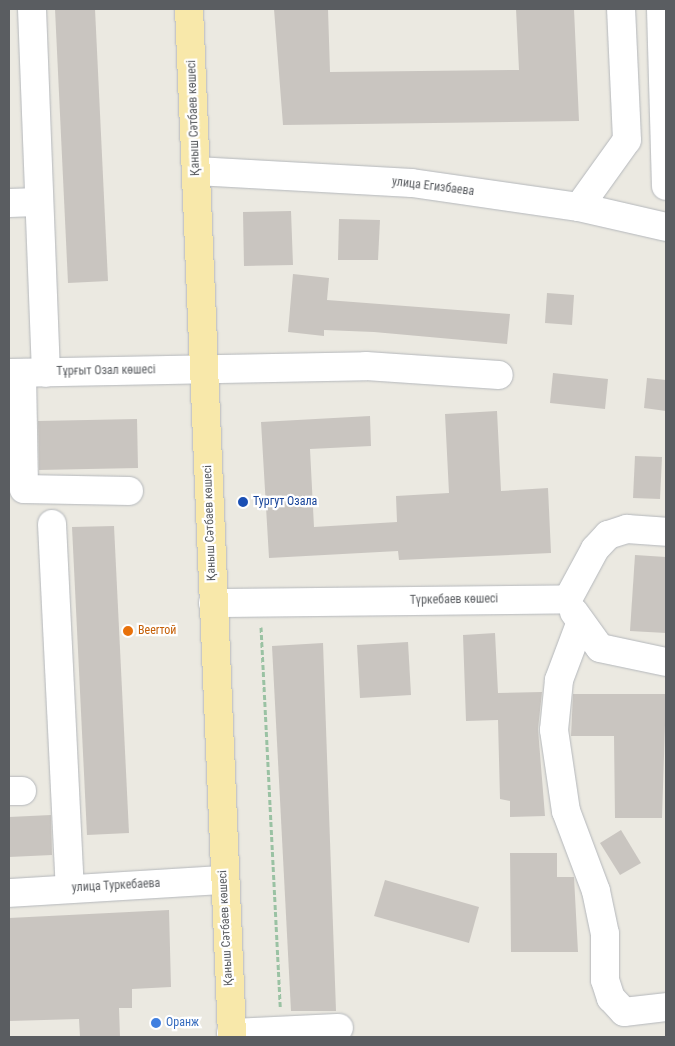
<!DOCTYPE html>
<html>
<head>
<meta charset="utf-8">
<style>
  body { margin:0 }
  #map { position:relative; width:675px; height:1046px; overflow:hidden; background:#ebe9e1; font-family:"Roboto Condensed",sans-serif }
  div>[style] { position:absolute }
  .building>* { inset:0; background:#c9c5c0 }
  .path>* { height:3px; margin-top:-1.5px; transform-origin:0; background:repeating-linear-gradient(90deg,#9ac2a3 0 5px,transparent 0 7.5px) }
  .roads { filter:drop-shadow(0 0 1px #b4b7bb) drop-shadow(0 0 1px #b4b7bb) }
  .minor>* { height:28px; margin:-14px; padding:0 14px; transform-origin:14px; border-radius:14px; background:#fff }
  .major>* { height:28px; margin:-14px; padding:0 14px; transform-origin:14px; border-radius:14px; background:#f8e8aa }
  .dots>* { width:14px; height:14px; translate:-50% -50%; box-sizing:border-box; border:2px solid #fff; border-radius:50% }
  span { translate:-50% -50%; white-space:nowrap; text-align:center; line-height:1.15; -webkit-text-stroke:4.5px #fff; paint-order:stroke }
  .street-label { font-size:12px; color:#5a5d61 }
  .transit-label { font-size:12px; color:#164399 }
  .left { translate:0 -50%; text-align:left }
  .food-label { font-size:12px; color:#c56008 }
  .shop-label { font-size:12px; color:#366cbe }
  .frame { position:absolute; inset:0; border:10px solid #5a5d61; pointer-events:none }
</style>
</head>
<body>
<div id="map">
  <div class="building">
    <div style="clip-path:polygon(55px 9px,95px 9px,108px 281px,68px 283px)"></div>
    <div style="clip-path:polygon(274px 9px,328px 9px,330px 72px,519px 70px,516px 9px,574px 9px,579px 121px,283px 125px)"></div>
    <div style="clip-path:polygon(291px 211px,293px 265px,244px 266px,243px 212px)"></div>
    <div style="clip-path:polygon(339px 219px,380px 220px,378px 260px,338px 260px)"></div>
    <div style="clip-path:polygon(293px 274px,329px 278px,327px 300px,510px 314px,507px 344px,374px 332px,324px 330px,324px 336px,288px 332px)"></div>
    <div style="clip-path:polygon(547px 293px,574px 295px,572px 325px,545px 323px)"></div>
    <div style="clip-path:polygon(553px 373px,608px 379px,605px 409px,550px 403px)"></div>
    <div style="clip-path:polygon(647px 378px,666px 380px,666px 411px,644px 408px)"></div>
    <div style="clip-path:polygon(497px 411px,501px 491px,548px 488px,551px 553px,399px 560px,398px 551px,269px 558px,261px 422px,370px 416px,371px 446px,310px 449px,314px 527px,397px 522px,396px 496px,449px 493px,445px 414px)"></div>
    <div style="clip-path:polygon(137px 419px,138px 468px,39px 470px,38px 421px)"></div>
    <div style="clip-path:polygon(635px 456px,662px 457px,660px 499px,633px 498px)"></div>
    <div style="clip-path:polygon(114px 526px,129px 833px,87px 835px,72px 527px)"></div>
    <div style="clip-path:polygon(635px 555px,666px 557px,666px 633px,630px 631px)"></div>
    <div style="clip-path:polygon(495px 633px,498px 693px,542px 692px,538px 729px,545px 816px,510px 817px,510px 801px,500px 799px,498px 720px,466px 721px,463px 635px)"></div>
    <div style="clip-path:polygon(408px 642px,411px 695px,360px 698px,357px 645px)"></div>
    <div style="clip-path:polygon(323px 643px,336px 1011px,291px 1011px,272px 646px)"></div>
    <div style="clip-path:polygon(573px 694px,666px 694px,662px 818px,615px 818px,614px 736px,571px 736px)"></div>
    <div style="clip-path:polygon(51px 815px,52px 855px,9px 857px,9px 817px)"></div>
    <div style="clip-path:polygon(621px 830px,641px 863px,620px 875px,600px 843px)"></div>
    <div style="clip-path:polygon(510px 853px,557px 853px,557px 877px,574px 877px,578px 952px,511px 952px)"></div>
    <div style="clip-path:polygon(385px 880px,479px 907px,469px 943px,374px 916px)"></div>
    <div style="clip-path:polygon(169px 910px,171px 987px,132px 989px,132px 1008px,119px 1008px,120px 1037px,80px 1037px,79px 1019px,9px 1021px,9px 918px)"></div>
  </div>
  <div class="path">
    <div style="left:261px;top:627px;width:381px;rotate:87.1deg"></div>
  </div>
  <div class="roads">
    <div class="minor">
      <div style="left:32px;top:9px;width:364px;rotate:87.8deg"></div>
      <div style="left:661px;top:9px;width:177px;rotate:88.4deg"></div>
      <div style="left:196px;top:171px;width:216px;rotate:3.2deg"></div>
      <div style="left:412px;top:183px;width:169px;rotate:8.2deg"></div>
      <div style="left:579px;top:207px;width:89px;rotate:12.9deg"></div>
      <div style="left:9px;top:203px;width:29px;rotate:-2deg"></div>
      <div style="left:579px;top:207px;width:82px;rotate:-54.4deg"></div>
      <div style="left:627px;top:140px;width:131px;rotate:-92.6deg"></div>
      <div style="left:9px;top:373px;width:357px;rotate:-1.1deg"></div>
      <div style="left:366px;top:366px;width:133px;rotate:3.9deg"></div>
      <div style="left:22px;top:373px;width:116px;rotate:89deg"></div>
      <div style="left:24px;top:489px;width:105px;rotate:1.1deg"></div>
      <div style="left:52px;top:524px;width:365px;rotate:87.2deg"></div>
      <div style="left:568px;top:599px;width:57px;rotate:-61.6deg"></div>
      <div style="left:595px;top:549px;width:19px;rotate:-47deg"></div>
      <div style="left:608px;top:535px;width:20px;rotate:-18deg"></div>
      <div style="left:627px;top:529px;width:39px;rotate:4deg"></div>
      <div style="left:213px;top:603px;width:355px;rotate:-0.6deg"></div>
      <div style="left:574px;top:612px;width:44px;rotate:54.2deg"></div>
      <div style="left:600px;top:648px;width:67px;rotate:12deg"></div>
      <div style="left:580px;top:624px;width:60px;rotate:110.6deg"></div>
      <div style="left:559px;top:680px;width:50px;rotate:95.7deg"></div>
      <div style="left:554px;top:730px;width:82px;rotate:81.6deg"></div>
      <div style="left:566px;top:811px;width:85px;rotate:69.4deg"></div>
      <div style="left:596px;top:891px;width:44px;rotate:78.2deg"></div>
      <div style="left:605px;top:934px;width:46px;rotate:90deg"></div>
      <div style="left:605px;top:980px;width:19px;rotate:72deg"></div>
      <div style="left:611px;top:998px;width:19px;rotate:47deg"></div>
      <div style="left:624px;top:1012px;width:42px;rotate:-6.8deg"></div>
      <div style="left:9px;top:791px;width:13px"></div>
      <div style="left:9px;top:893px;width:215px;rotate:-3.5deg"></div>
      <div style="left:231px;top:1033px;width:108px;rotate:-2.7deg"></div>
    </div>
    <div class="major">
      <div style="left:189px;top:9px;width:1029px;rotate:87.6deg"></div>
    </div>
  </div>
  <div class="dots">
    <div style="left:243px;top:502px;background:#1a4fb4"></div>
    <div style="left:128px;top:631px;background:#e8710a"></div>
    <div style="left:156px;top:1023px;background:#3f7fe0"></div>
  </div>
  <div class="street-label">
    <span style="left:194px;top:118px;rotate:-92deg">Қаныш Сәтбаев көшесі</span>
    <span style="left:433px;top:187px;rotate:7deg">улица Егизбаева</span>
    <span style="left:106px;top:371px;rotate:-1deg">Тұрғыт Озал көшесі</span>
    <span style="left:210px;top:523px;rotate:-92deg">Қаныш Сәтбаев көшесі</span>
    <span style="left:454px;top:600px;rotate:-1deg">Түркебаев көшесі</span>
    <span style="left:116px;top:886px;rotate:-3deg">улица Туркебаева</span>
    <span style="left:226px;top:928px;rotate:-93deg">Қаныш Сәтбаев көшесі</span>
  </div>
  <div class="transit-label">
    <span class="left" style="left:253px;top:502px">Тургут Озала</span>
  </div>
  <div class="food-label">
    <span class="left" style="left:138px;top:631px">Beerтой</span>
  </div>
  <div class="shop-label">
    <span class="left" style="left:166px;top:1023px">Оранж</span>
  </div>
  <div class="frame"></div>
</div>
</body>
</html>
